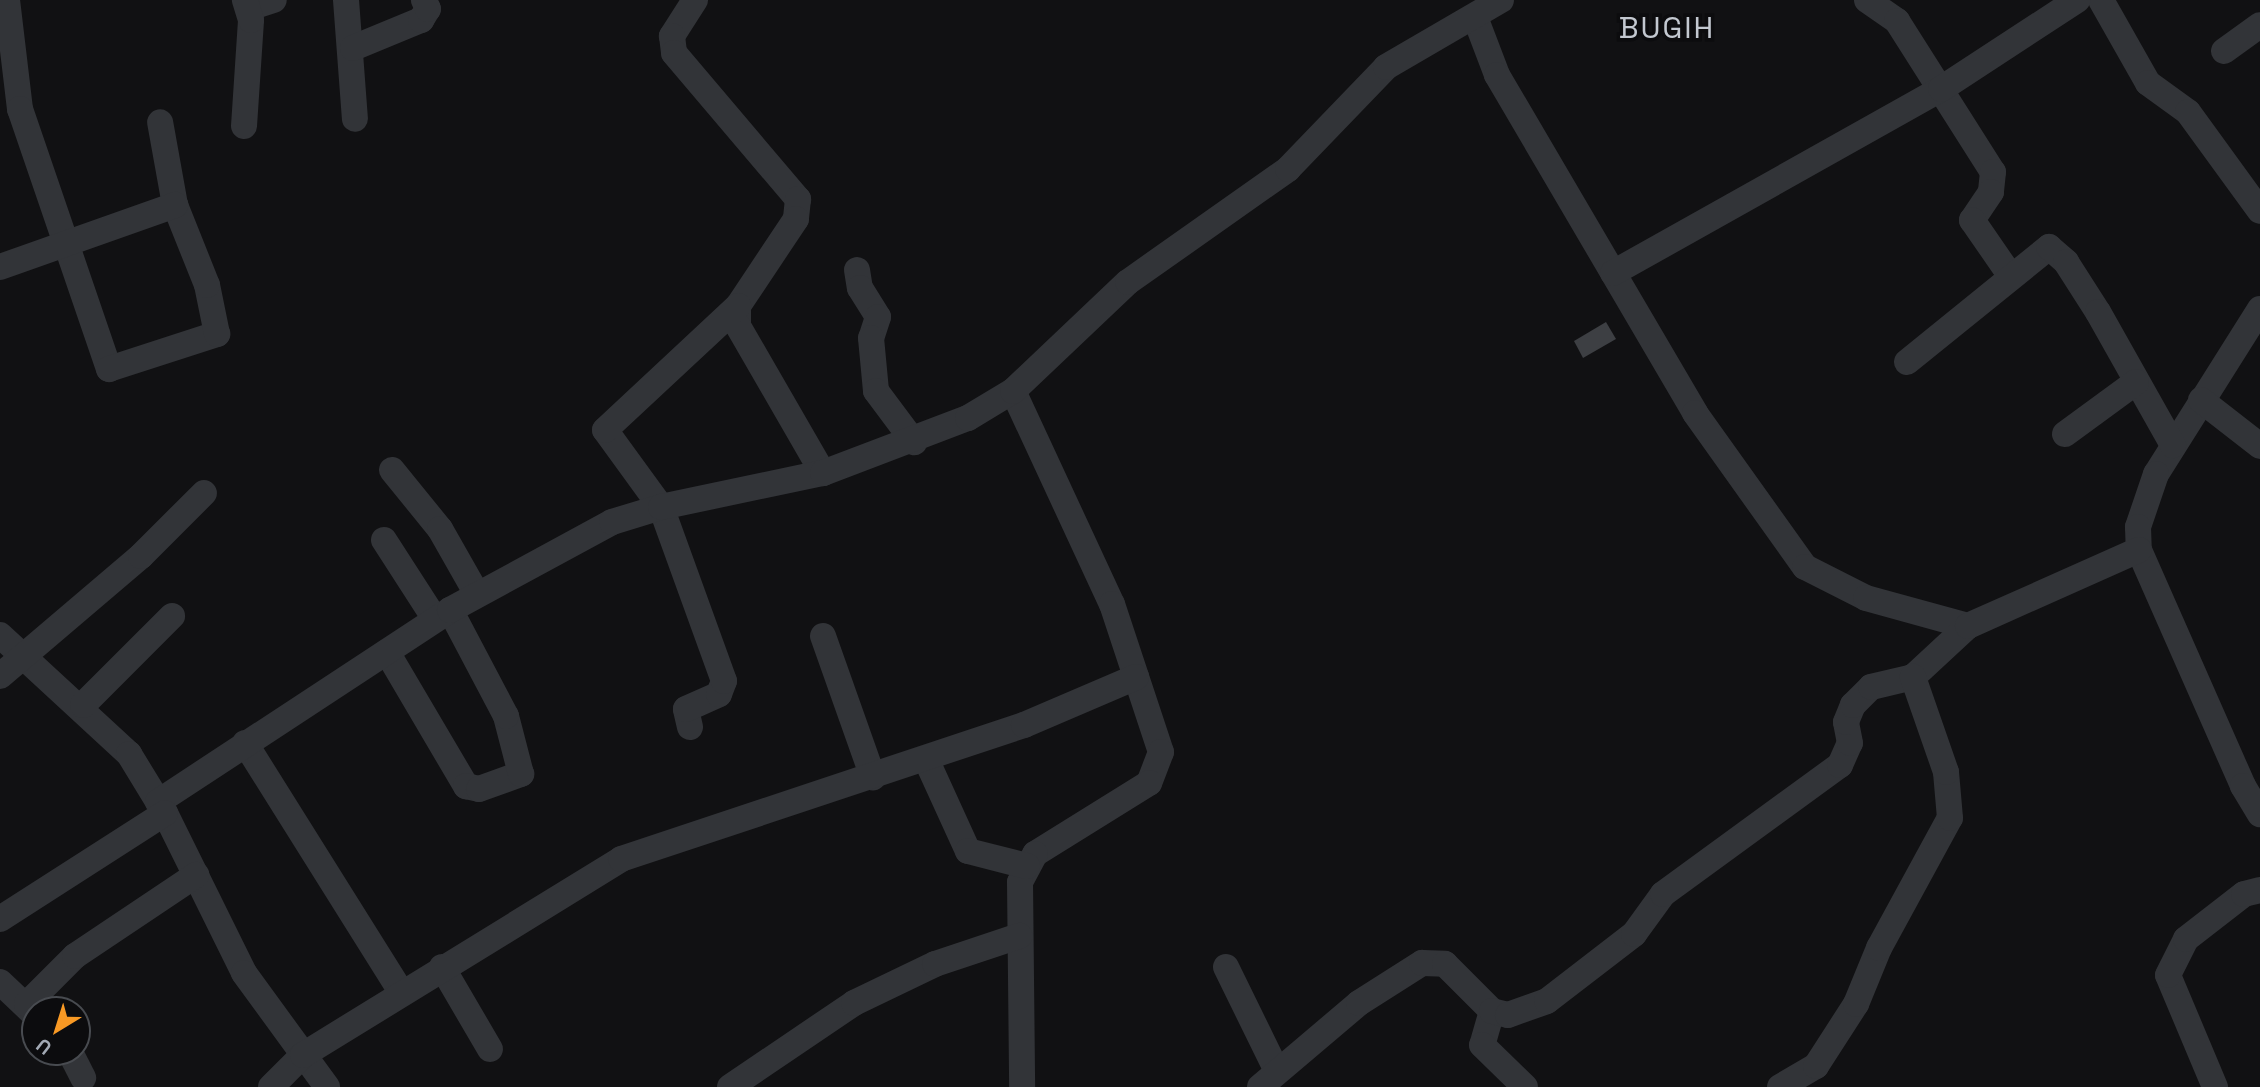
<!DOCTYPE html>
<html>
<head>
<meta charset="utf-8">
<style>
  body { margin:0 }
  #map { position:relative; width:2260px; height:1087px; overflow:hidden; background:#111113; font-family:"Space Grotesk",sans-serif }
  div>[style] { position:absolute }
  .building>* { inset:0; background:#3d3f43 }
  .minor>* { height:26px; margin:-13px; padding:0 13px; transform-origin:13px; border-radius:13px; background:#323438 }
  span { translate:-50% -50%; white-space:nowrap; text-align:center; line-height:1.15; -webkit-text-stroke:7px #0c0c0e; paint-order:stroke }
  .quarter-label { font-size:30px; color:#c3c8d0; letter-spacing:2px }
  .north { position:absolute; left:21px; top:996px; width:70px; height:70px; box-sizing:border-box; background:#0c0c0e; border:2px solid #484b50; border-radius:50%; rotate:218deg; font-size:19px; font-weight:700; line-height:28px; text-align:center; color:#a2a9b4 }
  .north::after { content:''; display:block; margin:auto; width:24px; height:32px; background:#f89924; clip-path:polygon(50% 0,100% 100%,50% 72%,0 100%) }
</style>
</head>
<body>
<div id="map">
  <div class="building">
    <div style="clip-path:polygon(1606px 322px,1616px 339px,1583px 358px,1574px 341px)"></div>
  </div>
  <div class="minor">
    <div style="left:7px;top:0;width:110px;rotate:83.2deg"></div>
    <div style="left:20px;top:109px;width:275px;rotate:71.1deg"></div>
    <div style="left:109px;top:369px;width:114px;rotate:-18deg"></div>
    <div style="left:217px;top:334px;width:50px;rotate:-101.5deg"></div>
    <div style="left:207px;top:285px;width:86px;rotate:-111.8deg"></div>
    <div style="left:175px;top:205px;width:84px;rotate:-100.2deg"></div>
    <div style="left:346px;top:0;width:119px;rotate:85.7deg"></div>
    <div style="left:695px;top:0;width:43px;rotate:122.6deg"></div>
    <div style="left:672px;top:36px;width:17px;rotate:83deg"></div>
    <div style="left:674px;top:53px;width:192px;rotate:49.7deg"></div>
    <div style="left:798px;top:199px;width:20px;rotate:96deg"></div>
    <div style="left:796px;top:219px;width:105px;rotate:123.7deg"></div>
    <div style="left:738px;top:306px;width:20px;rotate:90deg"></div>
    <div style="left:738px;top:326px;width:170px;rotate:60deg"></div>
    <div style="left:1867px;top:0;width:37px;rotate:35deg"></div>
    <div style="left:1897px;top:21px;width:179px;rotate:57.6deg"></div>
    <div style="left:1993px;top:172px;width:20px;rotate:96deg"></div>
    <div style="left:1991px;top:192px;width:34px;rotate:124deg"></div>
    <div style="left:1972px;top:220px;width:67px;rotate:55.4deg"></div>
    <div style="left:2101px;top:0;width:95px;rotate:60.5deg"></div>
    <div style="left:2148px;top:83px;width:49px;rotate:35.9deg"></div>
    <div style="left:2188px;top:112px;width:122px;rotate:54deg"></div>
    <div style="left:249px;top:8px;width:26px;rotate:-18deg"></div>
    <div style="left:1475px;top:17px;width:62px;rotate:69.2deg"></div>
    <div style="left:1497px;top:75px;width:392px;rotate:59.6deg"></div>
    <div style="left:1695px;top:413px;width:189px;rotate:54.5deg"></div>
    <div style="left:1805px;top:567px;width:68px;rotate:26.9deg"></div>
    <div style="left:1866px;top:598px;width:106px;rotate:15.4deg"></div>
    <div style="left:353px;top:48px;width:74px;rotate:-22.4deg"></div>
    <div style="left:421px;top:20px;width:13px;rotate:-58deg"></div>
    <div style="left:428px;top:9px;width:10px;rotate:-114deg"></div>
    <div style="left:2224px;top:51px;width:44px;rotate:-35.8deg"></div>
    <div style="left:244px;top:126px;width:106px;rotate:-86.2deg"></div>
    <div style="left:251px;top:20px;width:21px;rotate:-107deg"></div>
    <div style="left:0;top:267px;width:186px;rotate:-19.5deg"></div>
    <div style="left:857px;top:270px;width:18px;rotate:81deg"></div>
    <div style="left:860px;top:288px;width:34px;rotate:58deg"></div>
    <div style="left:878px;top:317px;width:22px;rotate:108deg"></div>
    <div style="left:871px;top:338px;width:53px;rotate:84.6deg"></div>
    <div style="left:876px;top:391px;width:64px;rotate:53.3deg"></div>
    <div style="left:1613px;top:273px;width:376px;rotate:-29.3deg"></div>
    <div style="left:1941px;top:89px;width:163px;rotate:-33.2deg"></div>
    <div style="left:2260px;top:309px;width:195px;rotate:122.2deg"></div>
    <div style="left:2156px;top:474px;width:56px;rotate:108.8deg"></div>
    <div style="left:2138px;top:527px;width:23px;rotate:88deg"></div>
    <div style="left:2139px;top:550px;width:258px;rotate:66.2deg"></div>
    <div style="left:2243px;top:786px;width:33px;rotate:59deg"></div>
    <div style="left:1907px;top:362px;width:183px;rotate:-39deg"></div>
    <div style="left:2049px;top:247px;width:23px;rotate:41deg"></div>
    <div style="left:2066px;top:262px;width:59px;rotate:57.4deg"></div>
    <div style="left:2098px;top:312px;width:153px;rotate:60.6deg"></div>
    <div style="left:1013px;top:391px;width:235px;rotate:65.1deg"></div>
    <div style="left:1112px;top:604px;width:156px;rotate:71.7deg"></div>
    <div style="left:1161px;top:752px;width:33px;rotate:111deg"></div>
    <div style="left:1149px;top:783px;width:134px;rotate:148.1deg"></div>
    <div style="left:1035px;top:854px;width:32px;rotate:118deg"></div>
    <div style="left:1020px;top:882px;width:205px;rotate:89.4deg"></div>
    <div style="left:2201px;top:400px;width:75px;rotate:37.9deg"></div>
    <div style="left:2065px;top:434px;width:88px;rotate:-36.2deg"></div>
    <div style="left:392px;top:470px;width:76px;rotate:50.9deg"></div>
    <div style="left:440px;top:529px;width:75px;rotate:60.4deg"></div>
    <div style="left:384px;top:540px;width:94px;rotate:57.2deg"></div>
    <div style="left:0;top:635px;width:176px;rotate:42.7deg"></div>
    <div style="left:129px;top:754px;width:69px;rotate:58.6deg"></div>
    <div style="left:165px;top:813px;width:178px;rotate:63.7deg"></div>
    <div style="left:244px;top:973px;width:141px;rotate:53.9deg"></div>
    <div style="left:823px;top:636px;width:150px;rotate:70.5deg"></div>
    <div style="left:387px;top:652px;width:156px;rotate:59.5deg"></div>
    <div style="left:466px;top:786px;width:13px;rotate:13deg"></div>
    <div style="left:479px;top:789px;width:45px;rotate:-19.7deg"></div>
    <div style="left:521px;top:774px;width:60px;rotate:-104.5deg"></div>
    <div style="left:506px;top:716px;width:120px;rotate:-117.8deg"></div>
    <div style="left:0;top:676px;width:185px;rotate:-40.4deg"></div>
    <div style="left:141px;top:556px;width:89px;rotate:-45deg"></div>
    <div style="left:83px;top:705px;width:126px;rotate:-45deg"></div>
    <div style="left:690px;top:727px;width:18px;rotate:-103deg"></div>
    <div style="left:686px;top:709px;width:36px;rotate:-24deg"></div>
    <div style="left:719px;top:694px;width:14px;rotate:-69deg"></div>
    <div style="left:724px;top:681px;width:185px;rotate:-109.9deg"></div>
    <div style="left:661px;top:507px;width:95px;rotate:-126deg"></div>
    <div style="left:605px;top:430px;width:182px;rotate:-43deg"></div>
    <div style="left:245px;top:743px;width:294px;rotate:57.9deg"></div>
    <div style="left:926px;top:759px;width:101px;rotate:65.5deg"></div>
    <div style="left:968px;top:851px;width:61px;rotate:14.3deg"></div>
    <div style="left:158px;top:802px;width:349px;rotate:-33.3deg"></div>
    <div style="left:450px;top:610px;width:184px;rotate:-28.5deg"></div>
    <div style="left:612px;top:522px;width:51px;rotate:-17deg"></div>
    <div style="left:661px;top:507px;width:166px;rotate:-11.9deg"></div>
    <div style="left:823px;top:473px;width:155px;rotate:-20.8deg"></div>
    <div style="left:968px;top:418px;width:52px;rotate:-31deg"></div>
    <div style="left:1013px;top:391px;width:158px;rotate:-43.5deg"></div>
    <div style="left:1128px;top:282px;width:196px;rotate:-35.2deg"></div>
    <div style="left:1288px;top:169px;width:141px;rotate:-46.1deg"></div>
    <div style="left:1386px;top:67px;width:133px;rotate:-30.2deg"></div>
    <div style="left:0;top:919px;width:196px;rotate:-32.7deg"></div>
    <div style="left:442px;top:967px;width:95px;rotate:59.7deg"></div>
    <div style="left:1226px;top:967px;width:114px;rotate:63.9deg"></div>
    <div style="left:0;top:982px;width:48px;rotate:43.3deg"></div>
    <div style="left:27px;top:1004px;width:68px;rotate:-45deg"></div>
    <div style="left:75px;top:956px;width:146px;rotate:-33.8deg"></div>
    <div style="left:1492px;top:1011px;width:35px;rotate:106deg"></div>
    <div style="left:1482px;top:1045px;width:60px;rotate:44.3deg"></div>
    <div style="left:70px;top:1052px;width:29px;rotate:63deg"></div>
    <div style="left:271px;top:1087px;width:45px;rotate:-45deg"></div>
    <div style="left:303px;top:1055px;width:374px;rotate:-31.6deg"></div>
    <div style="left:621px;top:859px;width:425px;rotate:-18.4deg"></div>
    <div style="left:1024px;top:725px;width:122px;rotate:-23.2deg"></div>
    <div style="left:730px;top:1087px;width:150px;rotate:-34.1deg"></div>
    <div style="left:854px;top:1003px;width:90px;rotate:-25.7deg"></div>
    <div style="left:935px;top:964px;width:89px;rotate:-18.4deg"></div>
    <div style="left:1260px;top:1087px;width:130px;rotate:-40.3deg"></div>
    <div style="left:1359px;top:1003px;width:75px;rotate:-32.4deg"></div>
    <div style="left:1422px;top:963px;width:23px;rotate:2deg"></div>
    <div style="left:1445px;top:964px;width:66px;rotate:45deg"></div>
    <div style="left:1492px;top:1011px;width:16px;rotate:14deg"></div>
    <div style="left:1508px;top:1015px;width:41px;rotate:-19.7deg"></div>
    <div style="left:1547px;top:1001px;width:110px;rotate:-37.6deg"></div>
    <div style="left:1634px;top:934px;width:49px;rotate:-54.1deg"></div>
    <div style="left:1663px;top:894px;width:219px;rotate:-36.1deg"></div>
    <div style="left:1840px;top:765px;width:24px;rotate:-66deg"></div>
    <div style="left:1850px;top:743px;width:21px;rotate:-101deg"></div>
    <div style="left:1846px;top:722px;width:18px;rotate:-68deg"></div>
    <div style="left:1853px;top:705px;width:25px;rotate:-45deg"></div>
    <div style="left:1871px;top:687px;width:43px;rotate:-13.4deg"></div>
    <div style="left:1913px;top:677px;width:75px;rotate:-42.8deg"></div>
    <div style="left:1968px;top:626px;width:187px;rotate:-24deg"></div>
    <div style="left:1780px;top:1087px;width:42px;rotate:-30.3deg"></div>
    <div style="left:1816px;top:1066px;width:74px;rotate:-57.2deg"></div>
    <div style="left:1856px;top:1004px;width:61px;rotate:-67.7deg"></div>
    <div style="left:1879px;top:948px;width:148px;rotate:-61.4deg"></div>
    <div style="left:1950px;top:818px;width:46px;rotate:-95deg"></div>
    <div style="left:1946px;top:772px;width:101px;rotate:-109.2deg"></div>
    <div style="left:2215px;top:1087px;width:121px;rotate:-112.8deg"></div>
    <div style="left:2168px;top:975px;width:40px;rotate:-63.4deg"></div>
    <div style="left:2186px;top:939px;width:73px;rotate:-37.8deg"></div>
    <div style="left:2244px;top:894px;width:16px;rotate:-14deg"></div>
  </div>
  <div class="quarter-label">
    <span style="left:1667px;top:28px">BUGIH</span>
  </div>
  <div class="north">U</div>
</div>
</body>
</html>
